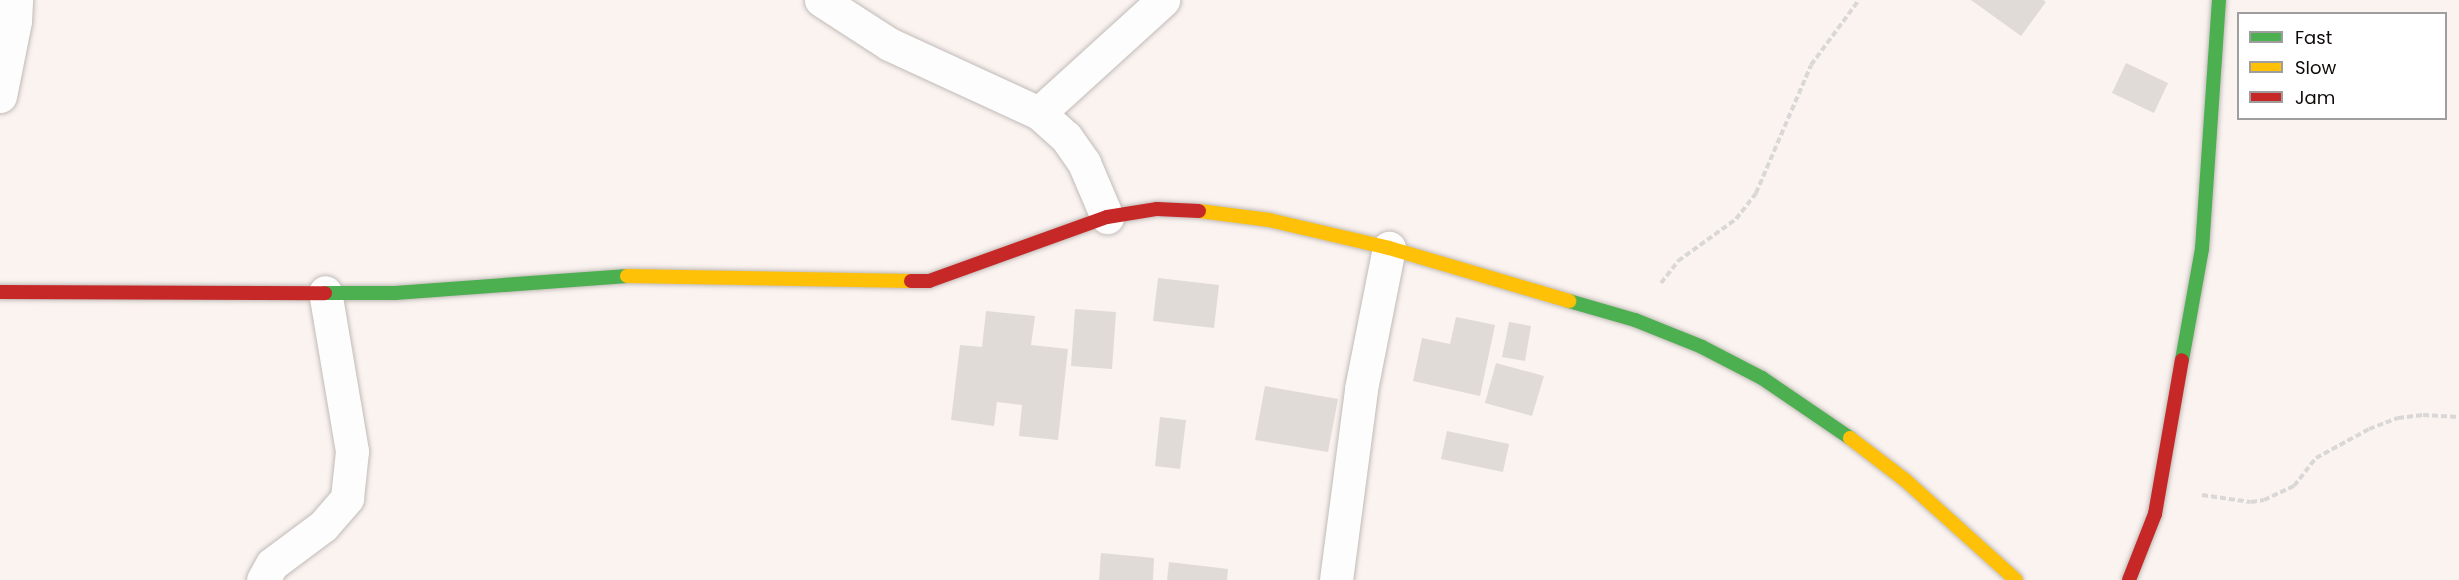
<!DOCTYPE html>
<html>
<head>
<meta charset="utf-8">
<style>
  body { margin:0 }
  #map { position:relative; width:2459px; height:580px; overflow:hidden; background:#faf3f0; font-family:Poppins,sans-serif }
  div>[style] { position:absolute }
  .building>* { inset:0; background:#e1dbd8 }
  .path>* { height:4px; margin-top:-2px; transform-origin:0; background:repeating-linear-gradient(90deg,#dad8d7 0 6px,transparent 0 9px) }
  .roads { filter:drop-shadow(0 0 2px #c1bbb8) drop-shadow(0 0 2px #c1bbb8) }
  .street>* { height:33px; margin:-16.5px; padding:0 16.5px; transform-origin:16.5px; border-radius:16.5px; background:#fefdfd }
  .fast>* { height:14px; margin:-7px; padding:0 7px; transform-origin:7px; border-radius:7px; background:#4caf50 }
  .slow>* { height:14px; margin:-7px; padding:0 7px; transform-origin:7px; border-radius:7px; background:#ffc107 }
  .jam>* { height:14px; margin:-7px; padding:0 7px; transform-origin:7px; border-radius:7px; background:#c62828 }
  span { translate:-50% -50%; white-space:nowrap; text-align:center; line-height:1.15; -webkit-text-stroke:4.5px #fff; paint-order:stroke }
  .legend { position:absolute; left:2237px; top:12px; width:210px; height:108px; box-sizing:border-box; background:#fff; border:2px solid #9f9d9d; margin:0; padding:8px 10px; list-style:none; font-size:18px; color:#0f0a09 }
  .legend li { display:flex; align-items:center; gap:12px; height:30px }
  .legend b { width:30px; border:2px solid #9f9d9d }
</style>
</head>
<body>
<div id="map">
  <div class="building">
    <div style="clip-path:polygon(1971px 0,2043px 0,2046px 2px,2021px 36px)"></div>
    <div style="clip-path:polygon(2126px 63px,2168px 83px,2154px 113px,2112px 93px)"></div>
    <div style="clip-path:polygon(1158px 278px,1219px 285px,1214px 328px,1153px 321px)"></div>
    <div style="clip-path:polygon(1075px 309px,1116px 312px,1112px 369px,1071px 366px)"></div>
    <div style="clip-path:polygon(986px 311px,1035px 316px,1031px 345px,1068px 349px,1058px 440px,1019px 436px,1022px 405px,997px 402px,994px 426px,951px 420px,960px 345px,982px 347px)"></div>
    <div style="clip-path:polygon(1456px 317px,1495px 325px,1480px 396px,1413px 381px,1422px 338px,1450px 344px)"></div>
    <div style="clip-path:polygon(1509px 322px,1531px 326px,1525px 361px,1502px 357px)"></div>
    <div style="clip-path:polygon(1496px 363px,1544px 376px,1532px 416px,1485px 403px)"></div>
    <div style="clip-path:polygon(1265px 386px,1338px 399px,1328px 452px,1255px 440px)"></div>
    <div style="clip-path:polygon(1160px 417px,1186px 420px,1180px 469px,1155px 466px)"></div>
    <div style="clip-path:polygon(1447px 431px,1509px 444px,1503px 472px,1441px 459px)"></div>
    <div style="clip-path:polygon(1101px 553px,1154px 558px,1153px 580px,1099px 580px)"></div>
    <div style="clip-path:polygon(1169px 562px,1228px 569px,1227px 580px,1167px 580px)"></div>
  </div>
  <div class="path">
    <div style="left:1661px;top:283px;width:28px;rotate:-52deg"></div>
    <div style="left:1678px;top:261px;width:72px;rotate:-35.9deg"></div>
    <div style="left:1736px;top:219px;width:33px;rotate:-52deg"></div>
    <div style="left:1756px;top:193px;width:139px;rotate:-66.7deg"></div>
    <div style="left:1811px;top:65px;width:81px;rotate:-53.6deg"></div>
    <div style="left:2202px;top:495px;width:49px;rotate:8.1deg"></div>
    <div style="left:2251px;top:502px;width:13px;rotate:-9deg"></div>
    <div style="left:2264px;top:500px;width:33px;rotate:-25deg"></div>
    <div style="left:2294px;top:486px;width:36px;rotate:-52deg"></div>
    <div style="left:2316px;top:458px;width:60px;rotate:-28.7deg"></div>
    <div style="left:2369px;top:429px;width:31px;rotate:-21deg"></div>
    <div style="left:2398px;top:418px;width:25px;rotate:-7deg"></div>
    <div style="left:2423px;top:415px;width:36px;rotate:3deg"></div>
  </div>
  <div class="roads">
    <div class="street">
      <div style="left:821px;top:0;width:81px;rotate:32.9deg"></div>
      <div style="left:889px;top:44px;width:165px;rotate:24.7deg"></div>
      <div style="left:1039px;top:113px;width:36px;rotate:42deg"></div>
      <div style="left:1066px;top:137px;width:32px;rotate:55deg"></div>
      <div style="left:1084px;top:163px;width:59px;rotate:66.9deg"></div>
      <div style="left:0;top:96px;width:76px;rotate:-78.7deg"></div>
      <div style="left:15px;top:21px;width:21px;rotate:-87deg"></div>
      <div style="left:1039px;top:113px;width:168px;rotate:-42.3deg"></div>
      <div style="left:263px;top:580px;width:18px;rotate:-61deg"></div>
      <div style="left:272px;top:564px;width:64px;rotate:-36.7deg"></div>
      <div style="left:323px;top:526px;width:37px;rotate:-49deg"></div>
      <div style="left:347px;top:498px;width:47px;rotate:-83.9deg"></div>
      <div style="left:352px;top:451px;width:161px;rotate:-99.6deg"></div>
      <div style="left:1336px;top:580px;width:193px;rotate:-82.5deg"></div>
      <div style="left:1361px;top:389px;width:144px;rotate:-78.8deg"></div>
    </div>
    <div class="fast">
      <div style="left:325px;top:293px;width:70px"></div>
      <div style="left:395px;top:293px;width:233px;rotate:-4.2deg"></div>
      <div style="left:1569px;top:301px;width:69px;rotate:16.1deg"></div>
      <div style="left:1635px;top:320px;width:72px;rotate:21.9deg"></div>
      <div style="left:1702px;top:347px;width:68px;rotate:27.3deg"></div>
      <div style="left:1762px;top:378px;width:107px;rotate:34.3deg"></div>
      <div style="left:2182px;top:360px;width:113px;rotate:-79.8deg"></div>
      <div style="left:2202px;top:249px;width:250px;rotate:-86.1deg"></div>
    </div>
    <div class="slow">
      <div style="left:1199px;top:211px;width:71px;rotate:7.3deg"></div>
      <div style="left:1269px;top:220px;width:123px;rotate:13.1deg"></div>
      <div style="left:1389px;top:248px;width:188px;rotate:16.4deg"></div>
      <div style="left:627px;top:276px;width:284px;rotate:1deg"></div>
      <div style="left:1850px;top:438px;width:69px;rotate:37.4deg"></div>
      <div style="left:1905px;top:480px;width:149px;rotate:42deg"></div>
    </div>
    <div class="jam">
      <div style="left:911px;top:281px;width:18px"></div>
      <div style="left:929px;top:281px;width:189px;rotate:-19.8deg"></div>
      <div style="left:1107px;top:217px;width:51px;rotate:-9.1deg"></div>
      <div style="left:1157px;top:209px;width:42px;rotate:2.7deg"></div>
      <div style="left:0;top:292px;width:325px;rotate:0.2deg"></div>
      <div style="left:2129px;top:580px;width:71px;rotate:-68.5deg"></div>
      <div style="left:2155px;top:514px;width:156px;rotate:-80.1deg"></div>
    </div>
  </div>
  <ul class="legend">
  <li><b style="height:8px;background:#4caf50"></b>Fast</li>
  <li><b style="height:8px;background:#ffc107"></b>Slow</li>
  <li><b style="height:8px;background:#c62828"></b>Jam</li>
  </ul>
</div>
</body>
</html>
